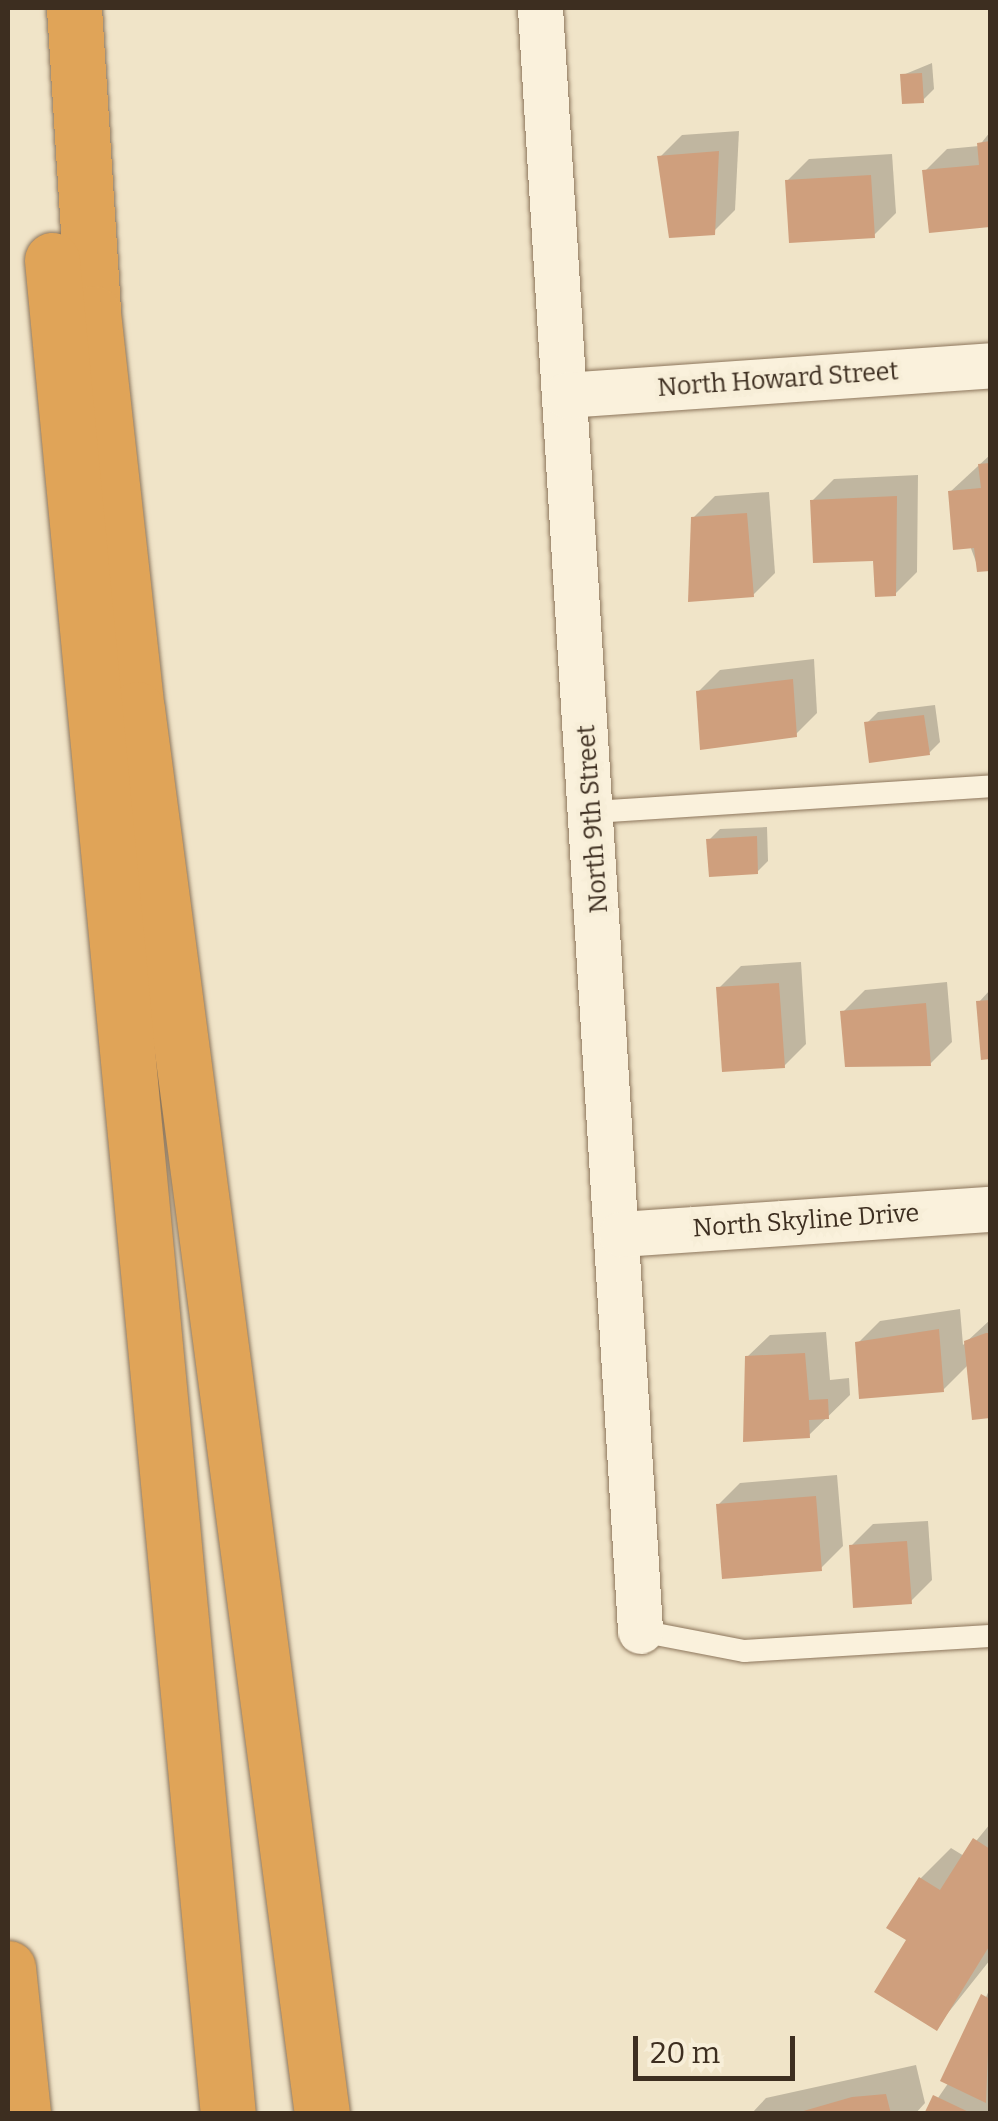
<!DOCTYPE html>
<html>
<head>
<meta charset="utf-8">
<style>
  body { margin:0 }
  #map { position:relative; width:998px; height:2121px; overflow:hidden; background:#f0e4c8; font-family:Bitter,serif }
  div>[style] { position:absolute }
  .shadow>* { inset:0; background:#0003 }
  .building>* { inset:0; background:#cf9f7d }
  .roads { filter:drop-shadow(0 0 2px #8d765c) drop-shadow(0 0 2px #8d765c) }
  .lane>* { height:22px; margin:-11px; padding:0 11px; transform-origin:11px; border-radius:11px; background:#faf1dc }
  .street>* { height:45px; margin:-22.5px; padding:0 22.5px; transform-origin:22.5px; border-radius:22.5px; background:#faf1dc }
  .highway>* { height:55px; margin:-27.5px; padding:0 27.5px; transform-origin:27.5px; border-radius:27.5px; background:#e0a458 }
  span { translate:-50% -50%; white-space:nowrap; text-align:center; line-height:1.15; -webkit-text-stroke:8px #f7eed8; paint-order:stroke }
  .street-label { font-size:25px; color:#3d2e20 }
  .frame { position:absolute; inset:0; border:10px solid #3d2e20; pointer-events:none }
  .scale { position:absolute; left:633px; top:2036px; width:162px; height:45px; box-sizing:border-box; border:5px solid #3d2e20; border-top:0; padding-left:12px; font-size:30px; line-height:35px; white-space:nowrap; color:#3d2e20; -webkit-text-stroke:8px #f7eed8; paint-order:stroke }
</style>
</head>
<body>
<div id="map">
  <div class="shadow">
    <div style="clip-path:polygon(932px 63px,934px 89px,923px 100px,903px 75px)"></div>
    <div style="clip-path:polygon(739px 131px,735px 210px,713px 232px,670px 235px,660px 157px,682px 135px)"></div>
    <div style="clip-path:polygon(990px 132px,990px 220px,931px 230px,925px 171px,947px 149px,979px 146px)"></div>
    <div style="clip-path:polygon(892px 154px,896px 213px,874px 235px,787px 181px,809px 159px)"></div>
    <div style="clip-path:polygon(990px 455px,990px 569px,979px 570px,950px 492px)"></div>
    <div style="clip-path:polygon(918px 475px,917px 572px,895px 594px,875px 558px,812px 501px,834px 479px)"></div>
    <div style="clip-path:polygon(769px 492px,775px 573px,753px 595px,690px 600px,693px 518px,715px 496px)"></div>
    <div style="clip-path:polygon(814px 659px,817px 713px,795px 735px,698px 692px,720px 670px)"></div>
    <div style="clip-path:polygon(935px 705px,940px 742px,929px 753px,867px 723px,878px 712px)"></div>
    <div style="clip-path:polygon(767px 827px,768px 861px,757px 872px,709px 840px,720px 829px)"></div>
    <div style="clip-path:polygon(801px 962px,806px 1044px,784px 1066px,719px 988px,741px 966px)"></div>
    <div style="clip-path:polygon(947px 982px,952px 1042px,930px 1064px,843px 1012px,865px 990px)"></div>
    <div style="clip-path:polygon(990px 990px,990px 1057px,983px 1057px,979px 1002px)"></div>
    <div style="clip-path:polygon(960px 1309px,963px 1345px,990px 1320px,990px 1416px,974px 1417px,969px 1364px,943px 1390px,858px 1343px,880px 1321px)"></div>
    <div style="clip-path:polygon(826px 1332px,830px 1380px,849px 1378px,850px 1395px,809px 1435px,747px 1357px,770px 1335px)"></div>
    <div style="clip-path:polygon(837px 1475px,843px 1546px,821px 1568px,718px 1505px,740px 1483px)"></div>
    <div style="clip-path:polygon(928px 1521px,932px 1580px,910px 1602px,851px 1546px,873px 1524px)"></div>
    <div style="clip-path:polygon(990px 1824px,990px 1960px,936px 2028px,910px 1939px,921px 1878px,951px 1848px,964px 1856px)"></div>
    <div style="clip-path:polygon(990px 1988px,988px 2114px,927px 2114px,949px 2082px)"></div>
    <div style="clip-path:polygon(916px 2065px,925px 2103px,915px 2114px,751px 2114px,766px 2098px)"></div>
  </div>
  <div class="building">
    <div style="clip-path:polygon(922px 73px,924px 103px,902px 104px,900px 74px)"></div>
    <div style="clip-path:polygon(990px 141px,990px 227px,929px 233px,922px 170px,979px 165px,977px 143px)"></div>
    <div style="clip-path:polygon(719px 151px,715px 235px,669px 238px,657px 156px)"></div>
    <div style="clip-path:polygon(871px 175px,875px 238px,789px 243px,785px 180px)"></div>
    <div style="clip-path:polygon(990px 463px,990px 571px,977px 572px,974px 548px,953px 550px,948px 491px,981px 488px,978px 464px)"></div>
    <div style="clip-path:polygon(897px 496px,896px 596px,875px 597px,873px 561px,813px 563px,810px 500px)"></div>
    <div style="clip-path:polygon(747px 513px,754px 597px,688px 602px,691px 517px)"></div>
    <div style="clip-path:polygon(793px 679px,797px 737px,700px 750px,696px 691px)"></div>
    <div style="clip-path:polygon(924px 715px,930px 755px,869px 763px,864px 722px)"></div>
    <div style="clip-path:polygon(757px 836px,758px 874px,709px 877px,706px 839px)"></div>
    <div style="clip-path:polygon(779px 983px,785px 1068px,722px 1072px,716px 987px)"></div>
    <div style="clip-path:polygon(990px 1000px,990px 1059px,981px 1060px,976px 1001px)"></div>
    <div style="clip-path:polygon(926px 1003px,931px 1066px,845px 1067px,840px 1011px)"></div>
    <div style="clip-path:polygon(939px 1329px,944px 1392px,859px 1399px,855px 1342px)"></div>
    <div style="clip-path:polygon(986px 1333px,990px 1333px,990px 1418px,972px 1420px,964px 1341px)"></div>
    <div style="clip-path:polygon(805px 1353px,809px 1400px,828px 1399px,829px 1419px,809px 1420px,810px 1438px,743px 1442px,745px 1356px)"></div>
    <div style="clip-path:polygon(816px 1496px,822px 1571px,722px 1579px,716px 1504px)"></div>
    <div style="clip-path:polygon(907px 1541px,912px 1604px,853px 1608px,849px 1545px)"></div>
    <div style="clip-path:polygon(973px 1838px,990px 1849px,990px 1945px,937px 2031px,874px 1992px,906px 1940px,886px 1928px,919px 1877px,940px 1890px)"></div>
    <div style="clip-path:polygon(981px 1994px,990px 1999px,986px 2103px,940px 2081px)"></div>
    <div style="clip-path:polygon(886px 2094px,891px 2114px,793px 2114px,852px 2097px)"></div>
    <div style="clip-path:polygon(933px 2095px,973px 2114px,924px 2114px)"></div>
  </div>
  <div class="roads">
    <div class="lane">
      <div style="left:593px;top:812px;width:398px;rotate:-3.7deg"></div>
      <div style="left:640px;top:1631px;width:106px;rotate:10.9deg"></div>
      <div style="left:744px;top:1651px;width:246px;rotate:-3.5deg"></div>
    </div>
    <div class="street">
      <div style="left:540px;top:8px;width:1626px;rotate:86.47deg"></div>
      <div style="left:566px;top:395px;width:425px;rotate:-4deg"></div>
      <div style="left:621px;top:1234px;width:370px;rotate:-3.9deg"></div>
    </div>
    <div class="highway">
      <div style="left:74px;top:8px;width:306px;rotate:86.4deg"></div>
      <div style="left:93px;top:313px;width:398px;rotate:83.7deg"></div>
      <div style="left:137px;top:709px;width:1417px;rotate:82.5deg"></div>
      <div style="left:52px;top:260px;width:1862px;rotate:84.58deg"></div>
      <div style="left:8px;top:1968px;width:147px;rotate:84.1deg"></div>
    </div>
  </div>
  <div class="street-label">
    <span style="left:778px;top:380px;rotate:-4deg">North Howard Street</span>
    <span style="left:593px;top:819px;rotate:-94deg">North 9th Street</span>
    <span style="left:806px;top:1221px;rotate:-4deg">North Skyline Drive</span>
  </div>
  <div class="frame"></div>
  <div class="scale">20 m</div>
</div>
</body>
</html>
